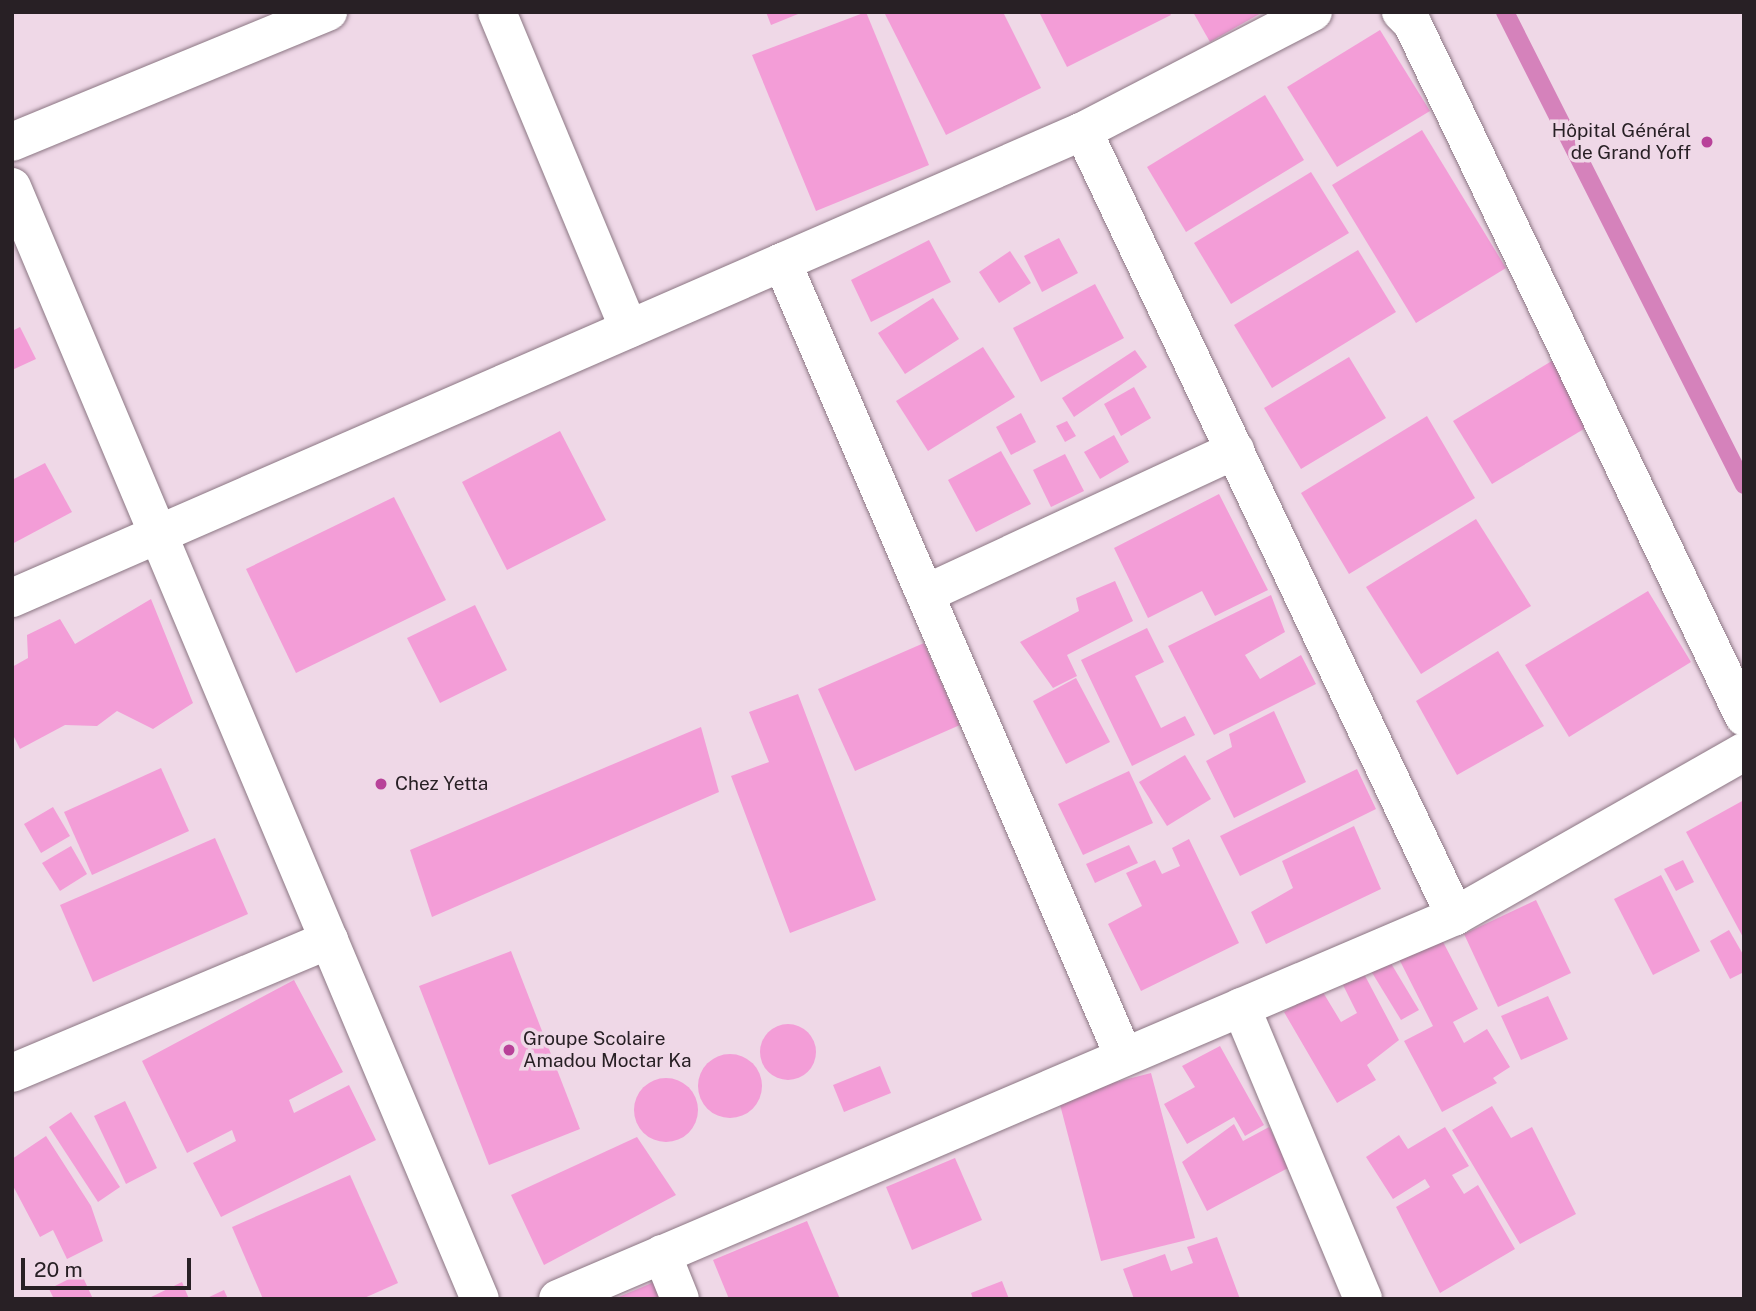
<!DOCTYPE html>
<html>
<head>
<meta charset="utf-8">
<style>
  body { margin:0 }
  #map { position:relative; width:1756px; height:1311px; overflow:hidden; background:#efd8e7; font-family:"Public Sans",sans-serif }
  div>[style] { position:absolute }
  .stream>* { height:18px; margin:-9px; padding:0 9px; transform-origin:9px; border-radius:9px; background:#d582bb }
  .building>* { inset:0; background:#f39dd7 }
  .round { border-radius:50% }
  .roads { filter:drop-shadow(0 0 2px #8c7784) drop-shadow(0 0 2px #8c7784) }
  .street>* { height:38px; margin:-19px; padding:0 19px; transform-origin:19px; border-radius:19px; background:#fff }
  .dots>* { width:19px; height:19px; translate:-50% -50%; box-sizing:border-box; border:4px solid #efd8e7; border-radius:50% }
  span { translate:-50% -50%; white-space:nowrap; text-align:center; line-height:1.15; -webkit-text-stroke:7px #efd8e7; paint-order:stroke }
  .poi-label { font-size:19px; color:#282025 }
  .right { translate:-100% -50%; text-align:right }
  .left { translate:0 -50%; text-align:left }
  .frame { position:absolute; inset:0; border:14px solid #282025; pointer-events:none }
  .scale { position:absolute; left:21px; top:1258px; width:170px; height:32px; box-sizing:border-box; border:4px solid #282025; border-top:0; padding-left:9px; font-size:21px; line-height:24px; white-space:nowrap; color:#282025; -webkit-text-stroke:5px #efd8e7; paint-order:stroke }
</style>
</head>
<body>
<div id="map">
  <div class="stream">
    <div style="left:1505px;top:12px;width:530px;rotate:63.19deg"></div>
  </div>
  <div class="building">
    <div style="clip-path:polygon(766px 12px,803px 12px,771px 25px)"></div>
    <div style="clip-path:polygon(866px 12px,929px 165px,816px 211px,752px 55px)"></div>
    <div style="clip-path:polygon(1003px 12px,1041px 88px,946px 135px,885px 14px)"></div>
    <div style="clip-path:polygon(1039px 12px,1169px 12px,1171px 15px,1067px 67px)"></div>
    <div style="clip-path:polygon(1193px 12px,1263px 12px,1210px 42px)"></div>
    <div style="clip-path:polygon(1380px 30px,1430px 111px,1337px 167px,1287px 87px)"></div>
    <div style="clip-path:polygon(1265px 95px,1304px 160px,1186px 232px,1147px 167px)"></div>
    <div style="clip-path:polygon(1422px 130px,1506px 268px,1416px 323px,1332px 185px)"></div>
    <div style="clip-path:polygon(1311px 172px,1349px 233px,1231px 304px,1194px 243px)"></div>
    <div style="clip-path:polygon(1059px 238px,1078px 273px,1042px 292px,1024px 256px)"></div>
    <div style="clip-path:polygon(929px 240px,951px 282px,871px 322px,851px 280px)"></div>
    <div style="clip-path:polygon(1358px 250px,1396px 312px,1272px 388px,1234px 325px)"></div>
    <div style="clip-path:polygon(1010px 251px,1031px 283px,999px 303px,979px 272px)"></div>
    <div style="clip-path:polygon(1095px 284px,1124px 338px,1041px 382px,1013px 328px)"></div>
    <div style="clip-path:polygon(933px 298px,959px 339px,905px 374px,878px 333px)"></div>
    <div style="clip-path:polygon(20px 327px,36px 359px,12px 370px,12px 331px)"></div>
    <div style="clip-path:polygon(983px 347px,1015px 397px,928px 451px,896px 401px)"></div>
    <div style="clip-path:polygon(1135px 350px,1147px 367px,1074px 417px,1062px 398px)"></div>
    <div style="clip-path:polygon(1560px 356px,1599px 420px,1492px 484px,1453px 421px)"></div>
    <div style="clip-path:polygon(1349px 357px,1386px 418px,1301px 469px,1264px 408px)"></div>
    <div style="clip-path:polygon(1134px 387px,1151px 418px,1121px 436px,1104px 404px)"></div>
    <div style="clip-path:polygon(1021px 413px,1036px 442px,1011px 455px,996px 427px)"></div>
    <div style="clip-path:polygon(1427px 416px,1475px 498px,1349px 574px,1301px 493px)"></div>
    <div style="clip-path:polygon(1067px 421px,1076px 436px,1065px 442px,1056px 426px)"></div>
    <div style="clip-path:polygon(560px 431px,606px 520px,507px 570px,462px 482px)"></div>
    <div style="clip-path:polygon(1114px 435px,1129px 462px,1100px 479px,1084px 452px)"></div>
    <div style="clip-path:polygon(1001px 451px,1031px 504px,976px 532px,948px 480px)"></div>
    <div style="clip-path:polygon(1065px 454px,1084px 491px,1051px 507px,1033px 470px)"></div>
    <div style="clip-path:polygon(45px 463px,72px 512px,12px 544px,12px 480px)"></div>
    <div style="clip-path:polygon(1219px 494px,1268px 590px,1215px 616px,1202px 591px,1148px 618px,1114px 548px)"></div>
    <div style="clip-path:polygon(394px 497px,446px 600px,296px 673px,246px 569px)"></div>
    <div style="clip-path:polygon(1476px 519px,1531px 606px,1421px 674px,1366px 587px)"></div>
    <div style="clip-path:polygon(1115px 581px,1133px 621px,1067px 655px,1077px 676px,1053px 688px,1020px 642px,1079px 611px,1076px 598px)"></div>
    <div style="clip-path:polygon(1648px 591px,1691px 662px,1569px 737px,1525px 665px)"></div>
    <div style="clip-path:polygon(1271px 595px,1285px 632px,1245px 655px,1260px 679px,1301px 655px,1316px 684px,1214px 735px,1168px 646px)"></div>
    <div style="clip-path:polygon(151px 599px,193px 703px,153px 729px,117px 711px,97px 726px,65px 725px,20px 749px,12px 733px,12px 667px,28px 658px,27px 635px,60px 619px,75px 644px)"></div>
    <div style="clip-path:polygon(475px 605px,507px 670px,440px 703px,407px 638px)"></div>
    <div style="clip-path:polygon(1147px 628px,1164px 662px,1135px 676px,1161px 728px,1185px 716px,1195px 735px,1132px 766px,1081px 660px)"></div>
    <div style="clip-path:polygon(924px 643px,960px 725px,855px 771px,818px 689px)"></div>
    <div style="clip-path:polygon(1498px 651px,1544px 726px,1457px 775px,1416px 701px)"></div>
    <div style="clip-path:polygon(1076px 678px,1110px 742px,1066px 764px,1033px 701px)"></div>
    <div style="clip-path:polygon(798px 694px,876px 900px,790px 933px,731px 776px,769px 762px,749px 712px)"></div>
    <div style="clip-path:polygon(1274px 711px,1306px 782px,1234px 818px,1206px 761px,1232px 747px,1229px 734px)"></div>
    <div style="clip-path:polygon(701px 727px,719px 792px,432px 917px,410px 850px)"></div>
    <div style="clip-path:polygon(1185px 755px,1211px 799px,1167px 826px,1139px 782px)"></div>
    <div style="clip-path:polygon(161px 768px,189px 831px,92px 875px,64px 812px)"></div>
    <div style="clip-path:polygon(1357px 769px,1376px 809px,1240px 876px,1220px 836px)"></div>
    <div style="clip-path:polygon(1129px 771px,1153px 823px,1083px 855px,1058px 804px)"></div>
    <div style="clip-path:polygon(1744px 800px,1744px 939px,1686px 832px)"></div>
    <div style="clip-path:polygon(53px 807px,70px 836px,41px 853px,24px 824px)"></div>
    <div style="clip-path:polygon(1354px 826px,1381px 889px,1266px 944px,1251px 912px,1293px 888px,1282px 861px)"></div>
    <div style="clip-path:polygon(215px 838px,248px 914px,93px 982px,60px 905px)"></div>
    <div style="clip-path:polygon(1189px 839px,1239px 943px,1141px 991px,1108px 924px,1142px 906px,1126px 873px,1155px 860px,1162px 874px,1180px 866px,1172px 848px)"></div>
    <div style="clip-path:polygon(1129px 845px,1138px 863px,1095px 883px,1086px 864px)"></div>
    <div style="clip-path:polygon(71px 846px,87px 874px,60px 891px,42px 863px)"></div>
    <div style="clip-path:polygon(1683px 860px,1694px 882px,1676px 891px,1664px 869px)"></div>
    <div style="clip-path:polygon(1661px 875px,1700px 951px,1653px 975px,1614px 899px)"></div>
    <div style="clip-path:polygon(1536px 900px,1571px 973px,1498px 1007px,1464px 934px)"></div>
    <div style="clip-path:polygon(1729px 930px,1744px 956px,1744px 972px,1730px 979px,1710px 941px)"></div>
    <div style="clip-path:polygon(1441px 938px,1478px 1009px,1453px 1022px,1464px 1043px,1487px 1029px,1510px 1067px,1493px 1078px,1497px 1083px,1442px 1112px,1404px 1041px,1433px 1026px,1399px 959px)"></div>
    <div style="clip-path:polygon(511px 951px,580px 1129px,489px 1165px,419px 986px)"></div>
    <div style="clip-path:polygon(1389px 960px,1419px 1010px,1401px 1020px,1371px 971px)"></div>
    <div style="clip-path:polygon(1363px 972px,1399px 1040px,1367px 1065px,1376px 1080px,1337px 1103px,1284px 1012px,1321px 989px,1341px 1022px,1357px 1013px,1342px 983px)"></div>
    <div style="clip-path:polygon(294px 980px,343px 1072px,289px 1100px,294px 1113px,349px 1085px,376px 1140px,221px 1217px,193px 1163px,236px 1141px,232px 1130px,187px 1153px,142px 1061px)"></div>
    <div style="clip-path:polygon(1548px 996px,1568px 1039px,1521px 1060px,1501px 1016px)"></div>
    <div class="round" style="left:760px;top:1024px;width:56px;height:56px"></div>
    <div style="clip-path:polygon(1220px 1046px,1264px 1125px,1245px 1136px,1234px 1117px,1187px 1144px,1164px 1104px,1195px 1087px,1182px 1066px)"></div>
    <div class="round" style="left:698px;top:1054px;width:64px;height:64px"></div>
    <div style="clip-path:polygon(880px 1066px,891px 1093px,844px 1112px,833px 1085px)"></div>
    <div style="clip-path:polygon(1151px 1073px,1195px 1238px,1101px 1261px,1058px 1097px)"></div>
    <div class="round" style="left:634px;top:1078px;width:64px;height:64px"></div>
    <div style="clip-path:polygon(125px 1101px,157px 1168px,126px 1184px,94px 1116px)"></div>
    <div style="clip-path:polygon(1492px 1106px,1511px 1138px,1532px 1127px,1576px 1214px,1520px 1244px,1452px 1130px)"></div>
    <div style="clip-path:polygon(71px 1112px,120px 1187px,98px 1202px,49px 1127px)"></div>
    <div style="clip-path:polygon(1234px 1124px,1243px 1141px,1269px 1127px,1290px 1167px,1207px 1211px,1182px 1162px)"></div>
    <div style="clip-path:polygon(1445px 1127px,1469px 1166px,1452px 1175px,1464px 1194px,1478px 1185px,1515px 1249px,1440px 1293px,1396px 1207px,1430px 1187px,1425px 1179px,1393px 1199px,1366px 1157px,1399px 1135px,1408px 1149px)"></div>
    <div style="clip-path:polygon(46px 1136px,91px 1206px,103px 1241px,67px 1259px,53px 1230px,40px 1237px,12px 1184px,12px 1159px)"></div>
    <div style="clip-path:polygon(637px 1137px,676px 1195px,544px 1265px,511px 1195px)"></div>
    <div style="clip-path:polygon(955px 1158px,982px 1220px,912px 1250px,886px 1187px)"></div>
    <div style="clip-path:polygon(350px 1175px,398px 1283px,362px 1299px,263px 1299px,232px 1227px)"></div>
    <div style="clip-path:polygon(807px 1221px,840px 1299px,729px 1299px,713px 1260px)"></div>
    <div style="clip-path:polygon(1217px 1237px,1240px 1299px,1134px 1299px,1123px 1269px,1165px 1254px,1171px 1271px,1193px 1263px,1187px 1247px)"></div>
    <div style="clip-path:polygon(81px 1273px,93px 1299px,54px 1299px,49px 1289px)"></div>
    <div style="clip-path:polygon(659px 1280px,667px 1299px,614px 1299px)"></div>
    <div style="clip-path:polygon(1002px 1281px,1009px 1299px,973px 1299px,971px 1293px)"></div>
    <div style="clip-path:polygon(182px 1282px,189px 1299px,147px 1299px)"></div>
    <div style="clip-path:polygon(224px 1290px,228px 1299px,205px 1299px)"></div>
  </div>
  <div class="roads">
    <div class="street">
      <div style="left:497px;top:12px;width:343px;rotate:67.4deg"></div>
      <div style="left:1401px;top:12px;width:16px;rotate:45deg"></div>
      <div style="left:1412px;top:23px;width:769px;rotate:64.43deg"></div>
      <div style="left:1083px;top:131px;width:869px;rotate:64.64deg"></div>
      <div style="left:12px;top:142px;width:342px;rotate:-22.4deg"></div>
      <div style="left:12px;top:187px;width:1206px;rotate:67.18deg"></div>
      <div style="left:782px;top:262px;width:865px;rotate:66.72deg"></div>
      <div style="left:925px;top:594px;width:342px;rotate:-24.9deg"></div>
      <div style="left:12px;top:598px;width:1168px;rotate:-23.56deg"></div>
      <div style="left:1083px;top:131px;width:259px;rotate:-27.4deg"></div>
      <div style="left:1241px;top:1007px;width:316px;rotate:67.3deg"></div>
      <div style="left:12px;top:1073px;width:344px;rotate:-22.8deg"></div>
      <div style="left:662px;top:1254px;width:48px;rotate:68.2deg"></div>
      <div style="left:558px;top:1299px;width:975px;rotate:-23.12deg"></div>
      <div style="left:1455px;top:916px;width:332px;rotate:-29.6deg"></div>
    </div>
  </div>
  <div class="dots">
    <div style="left:1707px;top:142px;background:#b84299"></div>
    <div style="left:381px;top:784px;background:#b84299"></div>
    <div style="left:509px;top:1050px;background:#b84299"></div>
  </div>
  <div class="poi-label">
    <span class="right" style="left:1691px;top:142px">Hôpital Général<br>de Grand Yoff</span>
    <span class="left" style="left:395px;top:784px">Chez Yetta</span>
    <span class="left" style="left:523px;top:1050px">Groupe Scolaire<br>Amadou Moctar Ka</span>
  </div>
  <div class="frame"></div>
  <div class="scale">20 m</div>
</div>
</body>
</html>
